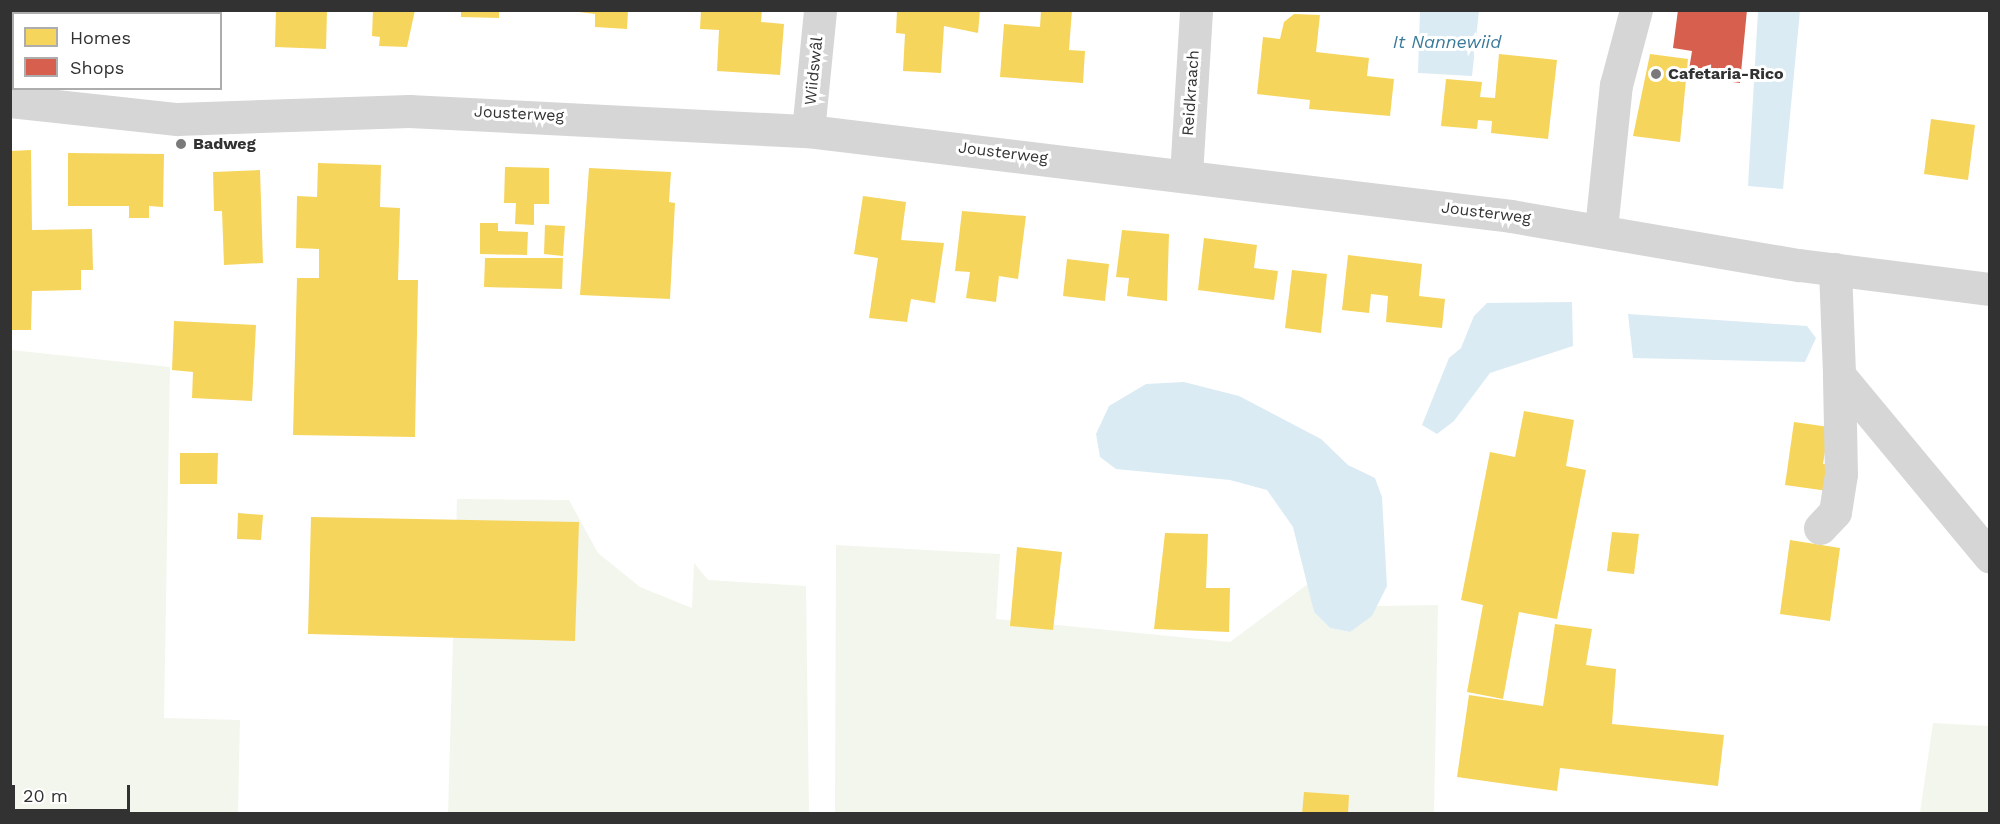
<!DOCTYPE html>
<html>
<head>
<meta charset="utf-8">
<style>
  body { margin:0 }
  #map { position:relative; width:2000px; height:824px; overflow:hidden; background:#fff; font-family:"Work Sans",sans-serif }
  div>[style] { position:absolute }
  .green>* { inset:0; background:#f3f6ed }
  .water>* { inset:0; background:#dbebf4 }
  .homes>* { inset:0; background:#f6d55c }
  .shops>* { inset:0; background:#d6604d }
  .minor>* { height:33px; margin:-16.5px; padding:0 16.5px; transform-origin:16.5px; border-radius:16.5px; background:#d6d6d6 }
  .dots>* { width:16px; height:16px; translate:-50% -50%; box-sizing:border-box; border:3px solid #fff; border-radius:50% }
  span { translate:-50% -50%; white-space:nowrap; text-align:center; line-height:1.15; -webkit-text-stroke:6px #fff; paint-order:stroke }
  .street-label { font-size:16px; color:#323232 }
  .poi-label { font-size:16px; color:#323232; font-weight:700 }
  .left { translate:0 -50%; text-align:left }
  .water-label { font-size:18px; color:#397a9a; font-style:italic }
  .frame { position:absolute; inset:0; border:12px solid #323232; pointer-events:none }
  .legend { position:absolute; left:12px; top:12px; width:210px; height:78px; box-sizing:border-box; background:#fff; border:2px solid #adadad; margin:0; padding:8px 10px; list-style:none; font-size:18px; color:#323232 }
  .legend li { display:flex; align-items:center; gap:12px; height:30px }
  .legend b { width:30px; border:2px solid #adadad }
  .scale { position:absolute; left:12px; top:785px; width:118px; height:27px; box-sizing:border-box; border:3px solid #323232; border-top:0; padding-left:8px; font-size:18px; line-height:21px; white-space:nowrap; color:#323232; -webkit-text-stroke:4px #fff; paint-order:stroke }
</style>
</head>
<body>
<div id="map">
  <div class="green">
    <div style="clip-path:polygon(11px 350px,170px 367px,164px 718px,240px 720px,238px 813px,11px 813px)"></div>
    <div style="clip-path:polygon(457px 499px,569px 500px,598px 553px,640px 587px,692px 608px,694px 563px,708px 580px,806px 586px,809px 813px,448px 814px)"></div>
    <div style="clip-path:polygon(836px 545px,1000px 554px,996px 619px,1230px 642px,1308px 584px,1314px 612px,1330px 628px,1349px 632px,1377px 606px,1438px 605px,1434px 813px,835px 814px)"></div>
    <div style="clip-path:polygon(1933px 723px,1989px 726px,1989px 813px,1920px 813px)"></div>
  </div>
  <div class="water">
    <div style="clip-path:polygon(1420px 11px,1479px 11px,1472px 76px,1418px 73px)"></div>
    <div style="clip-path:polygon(1758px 11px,1800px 11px,1783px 189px,1748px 186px)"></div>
    <div style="clip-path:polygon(1572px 302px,1573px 346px,1490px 373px,1454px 421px,1437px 434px,1422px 425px,1449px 358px,1461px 348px,1474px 316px,1487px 303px)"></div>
    <div style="clip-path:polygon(1628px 314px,1807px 326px,1816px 338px,1805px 362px,1633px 358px)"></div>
    <div style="clip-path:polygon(1184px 382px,1239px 396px,1321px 439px,1348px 465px,1375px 478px,1382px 497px,1387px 586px,1372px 616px,1350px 632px,1330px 628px,1314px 612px,1293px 527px,1267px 490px,1230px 480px,1116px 469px,1100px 457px,1096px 434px,1109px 406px,1146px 384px)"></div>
  </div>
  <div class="homes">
    <div style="clip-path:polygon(129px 10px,162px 10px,161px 14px,129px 14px)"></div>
    <div style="clip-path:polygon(276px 10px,327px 10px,326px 49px,275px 47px)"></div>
    <div style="clip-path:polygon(373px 10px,415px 10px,407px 47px,379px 46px,380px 37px,372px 36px)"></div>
    <div style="clip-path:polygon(461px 10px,499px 10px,499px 18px,461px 17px)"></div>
    <div style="clip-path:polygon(563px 10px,628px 10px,627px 29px,595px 27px,595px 14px)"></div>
    <div style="clip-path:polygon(701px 10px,762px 10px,761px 22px,784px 24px,780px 75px,717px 71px,719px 30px,700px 29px)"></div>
    <div style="clip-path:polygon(897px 10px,980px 10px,978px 33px,944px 26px,941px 73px,903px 71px,905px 34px,896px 33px)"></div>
    <div style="clip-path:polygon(1041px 10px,1072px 10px,1069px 50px,1085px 51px,1083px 83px,1000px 77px,1004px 24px,1040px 27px)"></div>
    <div style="clip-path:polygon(1294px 14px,1320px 15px,1316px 52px,1369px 58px,1367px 76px,1394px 79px,1390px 116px,1309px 109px,1310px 100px,1257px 94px,1263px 37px,1280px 39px,1284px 22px)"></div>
    <div style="clip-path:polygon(1499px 54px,1557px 60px,1548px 139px,1491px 133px,1492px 121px,1478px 120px,1477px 129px,1441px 126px,1446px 79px,1482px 82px,1480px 97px,1495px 98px)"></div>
    <div style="clip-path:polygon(1650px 54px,1688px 59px,1680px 142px,1633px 136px)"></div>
    <div style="clip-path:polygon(1931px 119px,1975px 125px,1968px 180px,1924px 174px)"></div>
    <div style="clip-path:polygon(31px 150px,32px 230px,92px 229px,93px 270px,81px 270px,81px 290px,32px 291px,31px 330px,10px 330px,10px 151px)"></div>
    <div style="clip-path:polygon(68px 153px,164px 154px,163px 207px,149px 206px,149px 218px,129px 218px,129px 206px,68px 206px)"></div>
    <div style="clip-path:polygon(318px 163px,381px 165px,380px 207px,400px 208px,398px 280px,418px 280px,415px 437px,293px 435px,297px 278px,319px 278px,319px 249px,296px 248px,297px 196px,317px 197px)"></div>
    <div style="clip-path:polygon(505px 167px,549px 168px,549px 204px,534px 204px,534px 225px,515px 224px,516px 203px,504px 203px)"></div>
    <div style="clip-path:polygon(589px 168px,671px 172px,669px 202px,675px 203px,670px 299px,580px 295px)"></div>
    <div style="clip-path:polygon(260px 170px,263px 263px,224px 265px,222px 211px,214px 211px,213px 172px)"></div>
    <div style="clip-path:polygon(863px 196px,906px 202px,901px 240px,944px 243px,935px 303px,911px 299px,907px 322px,869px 318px,878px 258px,854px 254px)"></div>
    <div style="clip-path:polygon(962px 211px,1026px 216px,1018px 279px,999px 276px,996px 302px,966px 298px,970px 272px,955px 271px)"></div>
    <div style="clip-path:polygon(480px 223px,498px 223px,498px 231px,528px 232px,527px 255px,480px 254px)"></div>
    <div style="clip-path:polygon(545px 225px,565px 226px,563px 256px,544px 254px)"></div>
    <div style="clip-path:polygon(1122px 230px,1169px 234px,1167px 301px,1127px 296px,1129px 278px,1116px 277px)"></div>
    <div style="clip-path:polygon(1204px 238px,1257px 245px,1254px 268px,1278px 271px,1274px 300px,1198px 290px)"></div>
    <div style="clip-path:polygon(1348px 255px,1422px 264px,1419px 296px,1445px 299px,1442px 328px,1386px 322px,1388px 296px,1371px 294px,1369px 313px,1342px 310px)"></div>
    <div style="clip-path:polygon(485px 258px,563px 258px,562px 289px,484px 287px)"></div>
    <div style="clip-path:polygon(1067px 259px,1109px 264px,1105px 301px,1063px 296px)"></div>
    <div style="clip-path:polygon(1292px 270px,1327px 274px,1321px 333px,1285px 328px)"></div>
    <div style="clip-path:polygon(174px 321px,256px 325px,252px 401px,192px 398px,193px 372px,172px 370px)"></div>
    <div style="clip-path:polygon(1524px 411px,1574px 420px,1566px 466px,1586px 470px,1557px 619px,1519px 612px,1503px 699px,1467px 692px,1483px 605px,1461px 600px,1490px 452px,1515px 457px)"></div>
    <div style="clip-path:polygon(1794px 422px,1829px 427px,1823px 464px,1832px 465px,1828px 491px,1785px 485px)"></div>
    <div style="clip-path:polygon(180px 453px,218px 453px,217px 484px,180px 484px)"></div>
    <div style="clip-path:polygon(238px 513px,263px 515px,261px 540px,237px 539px)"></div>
    <div style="clip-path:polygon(311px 517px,579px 522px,575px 641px,308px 634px)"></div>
    <div style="clip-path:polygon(1612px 532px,1639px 534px,1634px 574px,1607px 571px)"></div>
    <div style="clip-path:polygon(1165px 533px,1208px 534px,1206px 588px,1230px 588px,1229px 632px,1154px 629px)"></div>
    <div style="clip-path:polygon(1790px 540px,1840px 548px,1830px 621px,1780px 614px)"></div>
    <div style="clip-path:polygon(1017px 547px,1062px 552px,1053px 630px,1010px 626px)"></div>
    <div style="clip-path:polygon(1555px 624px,1592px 629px,1586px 665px,1616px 669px,1612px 724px,1724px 735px,1718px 786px,1560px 768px,1557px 791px,1457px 777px,1469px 695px,1543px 706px)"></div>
    <div style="clip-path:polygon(1304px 792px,1349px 795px,1348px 814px,1302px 814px)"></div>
  </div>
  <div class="shops">
    <div style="clip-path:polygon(1678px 10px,1747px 10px,1740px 83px,1688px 76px,1692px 51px,1673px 48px)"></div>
  </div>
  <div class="minor">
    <div style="left:10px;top:101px;width:168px;rotate:6.2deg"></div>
    <div style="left:177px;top:119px;width:232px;rotate:-2deg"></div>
    <div style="left:409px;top:111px;width:400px;rotate:2.9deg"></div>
    <div style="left:808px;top:131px;width:708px;rotate:6.89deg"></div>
    <div style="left:1511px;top:216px;width:292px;rotate:9.7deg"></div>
    <div style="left:1799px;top:265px;width:193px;rotate:7.2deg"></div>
    <div style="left:808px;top:131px;width:122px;rotate:-84.3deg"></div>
    <div style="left:1186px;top:175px;width:165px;rotate:-86.5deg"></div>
    <div style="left:1601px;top:229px;width:145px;rotate:-84.1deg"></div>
    <div style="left:1616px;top:85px;width:78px;rotate:-75.1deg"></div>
    <div style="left:1835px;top:269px;width:106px;rotate:87.8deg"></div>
    <div style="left:1839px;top:375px;width:236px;rotate:50.3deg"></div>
    <div style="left:1820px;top:528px;width:22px;rotate:-47deg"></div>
    <div style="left:1835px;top:512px;width:38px;rotate:-81deg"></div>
    <div style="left:1841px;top:474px;width:99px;rotate:-91.2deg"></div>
  </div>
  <div class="dots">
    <div style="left:1656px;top:74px;background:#7a7a7a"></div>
    <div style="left:181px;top:144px;background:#7a7a7a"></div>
  </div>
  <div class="street-label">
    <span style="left:814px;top:71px;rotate:-84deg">Wiidswâl</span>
    <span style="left:1191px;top:93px;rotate:-86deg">Reidkraach</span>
    <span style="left:519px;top:114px;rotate:3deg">Jousterweg</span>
    <span style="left:1003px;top:153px;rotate:7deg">Jousterweg</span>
    <span style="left:1486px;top:213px;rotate:7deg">Jousterweg</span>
  </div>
  <div class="poi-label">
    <span class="left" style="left:1668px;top:74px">Cafetaria-Rico</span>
    <span class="left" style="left:193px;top:144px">Badweg</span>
  </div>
  <div class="water-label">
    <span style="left:1447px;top:42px">It Nannewiid</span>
  </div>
  <div class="frame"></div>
  <ul class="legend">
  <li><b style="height:16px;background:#f6d55c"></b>Homes</li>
  <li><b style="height:16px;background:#d6604d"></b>Shops</li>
  </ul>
  <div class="scale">20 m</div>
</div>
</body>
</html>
